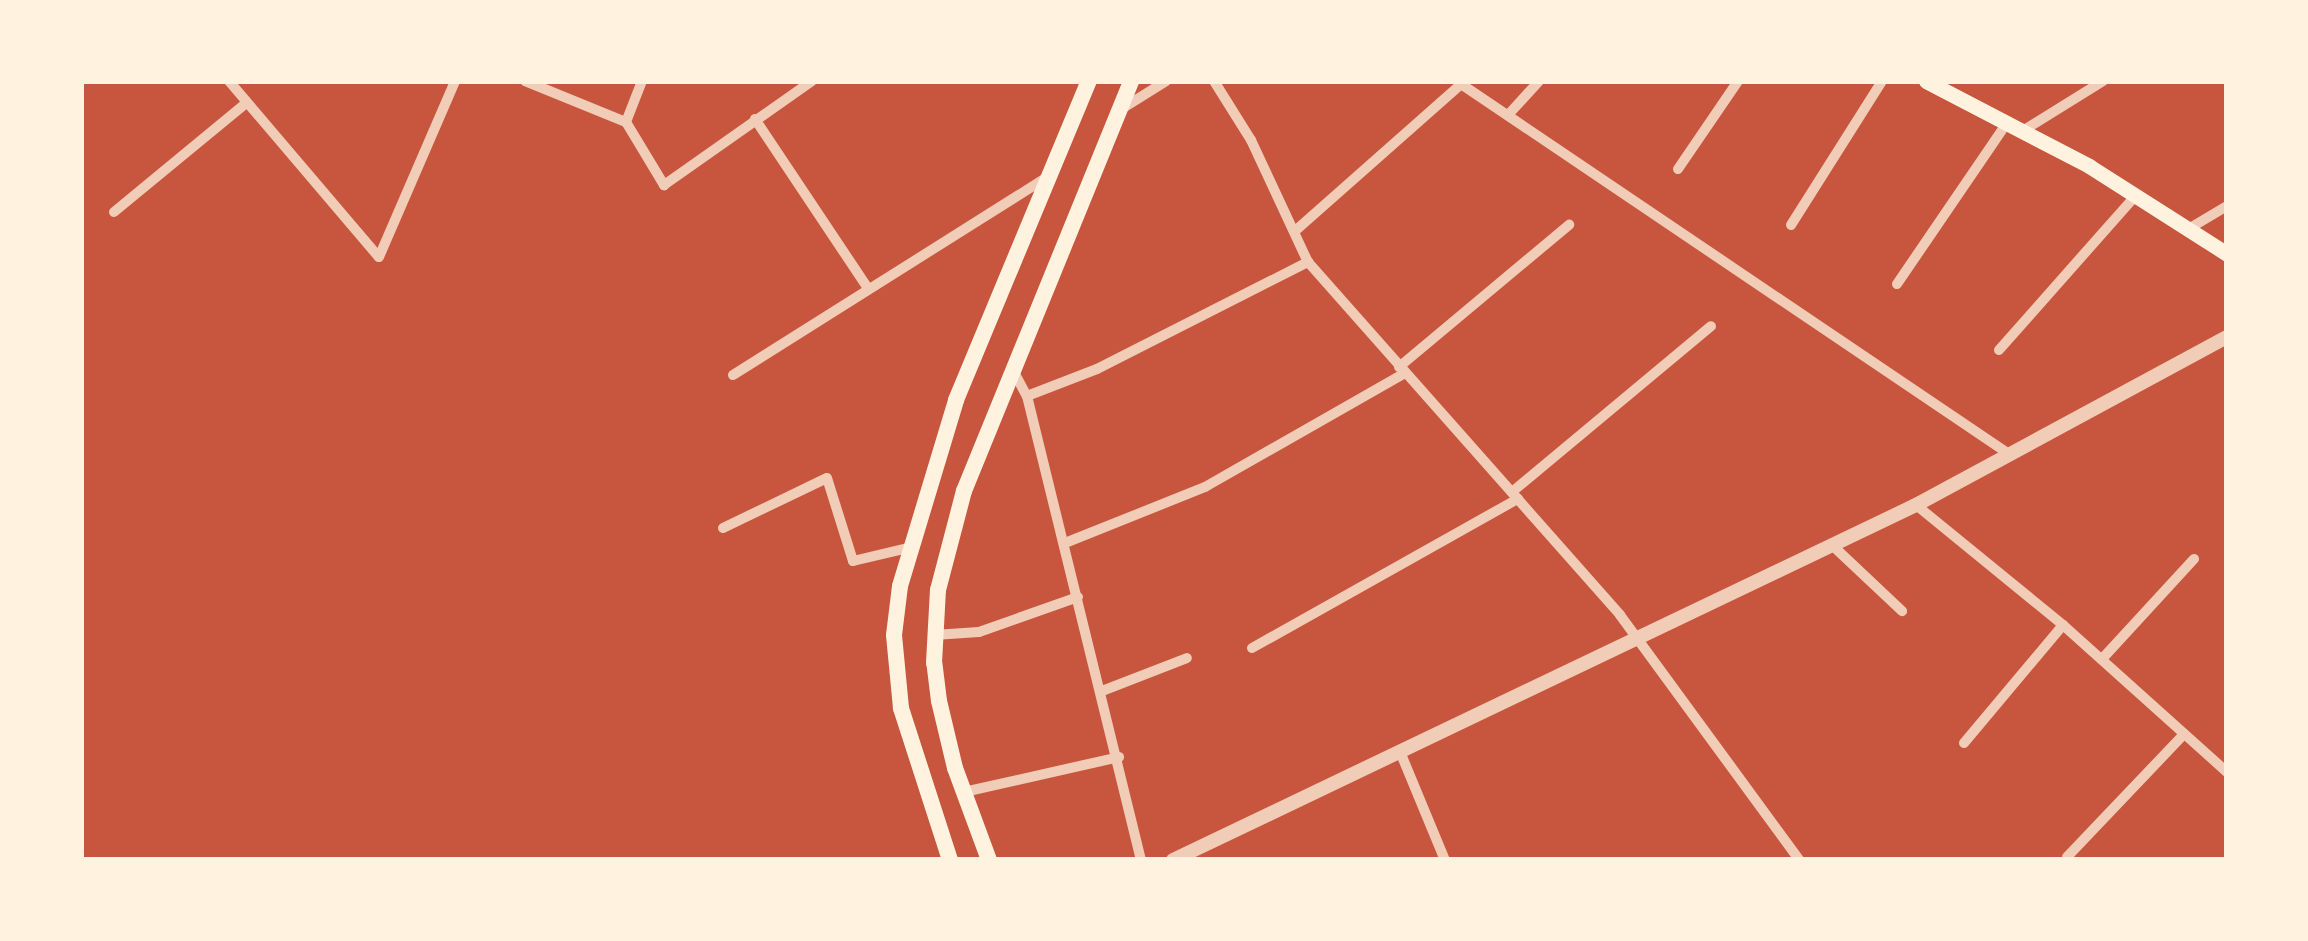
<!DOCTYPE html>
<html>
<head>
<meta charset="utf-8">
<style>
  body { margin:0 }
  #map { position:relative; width:2308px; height:941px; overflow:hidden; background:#c8553d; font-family:"Nunito Sans",sans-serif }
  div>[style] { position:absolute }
  .minor>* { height:10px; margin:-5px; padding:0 5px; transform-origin:5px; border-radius:5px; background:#f1ccb7 }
  .tertiary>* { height:14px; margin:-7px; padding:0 7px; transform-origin:7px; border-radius:7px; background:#f1ccb7 }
  .secondary>* { height:15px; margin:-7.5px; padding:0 7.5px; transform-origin:7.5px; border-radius:7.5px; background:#fff3e0 }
  .primary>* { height:16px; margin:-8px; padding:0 8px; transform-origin:8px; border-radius:8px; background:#fff3e0 }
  span { translate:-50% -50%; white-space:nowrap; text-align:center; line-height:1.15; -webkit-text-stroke:9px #fff3e0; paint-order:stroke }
  .frame { position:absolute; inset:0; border:84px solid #fff3e0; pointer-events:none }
</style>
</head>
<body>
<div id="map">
  <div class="minor">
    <div style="left:229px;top:81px;width:231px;rotate:49.6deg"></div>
    <div style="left:379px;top:257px;width:192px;rotate:-66.6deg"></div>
    <div style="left:525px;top:81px;width:109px;rotate:22.1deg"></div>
    <div style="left:1214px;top:81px;width:70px;rotate:57.9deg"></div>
    <div style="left:1251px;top:140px;width:135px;rotate:65deg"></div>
    <div style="left:1308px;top:262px;width:471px;rotate:48.5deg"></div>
    <div style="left:1620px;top:615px;width:303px;rotate:53.8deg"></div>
    <div style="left:1123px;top:108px;width:51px;rotate:-32.1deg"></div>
    <div style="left:1508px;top:115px;width:46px;rotate:-47.6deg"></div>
    <div style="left:755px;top:119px;width:202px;rotate:56.3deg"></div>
    <div style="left:626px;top:122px;width:74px;rotate:58.9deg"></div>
    <div style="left:664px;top:185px;width:181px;rotate:-35.1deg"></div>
    <div style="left:626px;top:122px;width:44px;rotate:-68.7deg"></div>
    <div style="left:2024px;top:130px;width:93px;rotate:-31.8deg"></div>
    <div style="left:1678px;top:169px;width:107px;rotate:-55.7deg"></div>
    <div style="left:114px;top:212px;width:170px;rotate:-39.5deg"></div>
    <div style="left:1791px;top:225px;width:170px;rotate:-57.7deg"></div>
    <div style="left:2190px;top:228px;width:43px;rotate:-30.7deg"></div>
    <div style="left:1295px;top:231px;width:222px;rotate:-41.5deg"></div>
    <div style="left:1461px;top:84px;width:661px;rotate:34.03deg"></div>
    <div style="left:1897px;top:284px;width:197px;rotate:-55.7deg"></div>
    <div style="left:1999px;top:350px;width:207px;rotate:-48.5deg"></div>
    <div style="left:1399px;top:367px;width:222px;rotate:-39.9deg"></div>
    <div style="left:1014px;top:372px;width:27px;rotate:62deg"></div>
    <div style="left:1027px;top:396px;width:75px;rotate:-21.1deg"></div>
    <div style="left:1097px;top:369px;width:237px;rotate:-26.9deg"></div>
    <div style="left:733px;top:375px;width:370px;rotate:-32.2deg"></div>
    <div style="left:1027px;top:396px;width:478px;rotate:76.2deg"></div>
    <div style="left:1512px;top:492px;width:259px;rotate:-39.8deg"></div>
    <div style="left:1916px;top:505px;width:190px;rotate:39.2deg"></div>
    <div style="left:2063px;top:625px;width:220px;rotate:41.9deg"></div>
    <div style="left:723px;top:528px;width:115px;rotate:-25.7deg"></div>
    <div style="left:827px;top:478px;width:87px;rotate:72.6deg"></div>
    <div style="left:853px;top:561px;width:57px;rotate:-13.3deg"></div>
    <div style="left:1065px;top:543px;width:151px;rotate:-21.8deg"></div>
    <div style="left:1205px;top:487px;width:230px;rotate:-29.7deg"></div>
    <div style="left:1833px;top:546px;width:95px;rotate:43.3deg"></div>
    <div style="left:934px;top:635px;width:45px;rotate:-3.8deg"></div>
    <div style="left:979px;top:632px;width:105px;rotate:-19.5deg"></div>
    <div style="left:1252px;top:648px;width:305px;rotate:-29.3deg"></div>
    <div style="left:2102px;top:659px;width:136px;rotate:-47.4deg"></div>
    <div style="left:1102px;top:691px;width:91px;rotate:-21.2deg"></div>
    <div style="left:1964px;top:743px;width:154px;rotate:-50deg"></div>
    <div style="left:1401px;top:754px;width:115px;rotate:67.5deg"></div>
    <div style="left:964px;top:792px;width:159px;rotate:-12.7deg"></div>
    <div style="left:2067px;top:857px;width:170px;rotate:-46.4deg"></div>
  </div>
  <div class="tertiary">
    <div style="left:1173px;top:860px;width:823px;rotate:-25.54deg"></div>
    <div style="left:1916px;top:505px;width:353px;rotate:-28.4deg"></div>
  </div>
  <div class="secondary">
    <div style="left:1926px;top:81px;width:184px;rotate:27.5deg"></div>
    <div style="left:2089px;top:166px;width:164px;rotate:32.5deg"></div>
  </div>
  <div class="primary">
    <div style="left:950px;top:860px;width:160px;rotate:-107.9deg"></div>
    <div style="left:901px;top:708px;width:73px;rotate:-95.5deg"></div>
    <div style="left:894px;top:635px;width:49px;rotate:-83deg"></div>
    <div style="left:900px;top:586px;width:194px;rotate:-73.2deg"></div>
    <div style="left:956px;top:400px;width:346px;rotate:-67.4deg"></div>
    <div style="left:989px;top:860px;width:98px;rotate:-110.3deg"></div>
    <div style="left:955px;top:768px;width:69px;rotate:-103.4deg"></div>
    <div style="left:939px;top:701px;width:38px;rotate:-97deg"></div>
    <div style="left:934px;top:663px;width:73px;rotate:-86.9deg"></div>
    <div style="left:938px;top:590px;width:102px;rotate:-75.3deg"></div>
    <div style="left:964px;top:491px;width:443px;rotate:-67.8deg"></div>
  </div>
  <div class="frame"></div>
</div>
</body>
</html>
